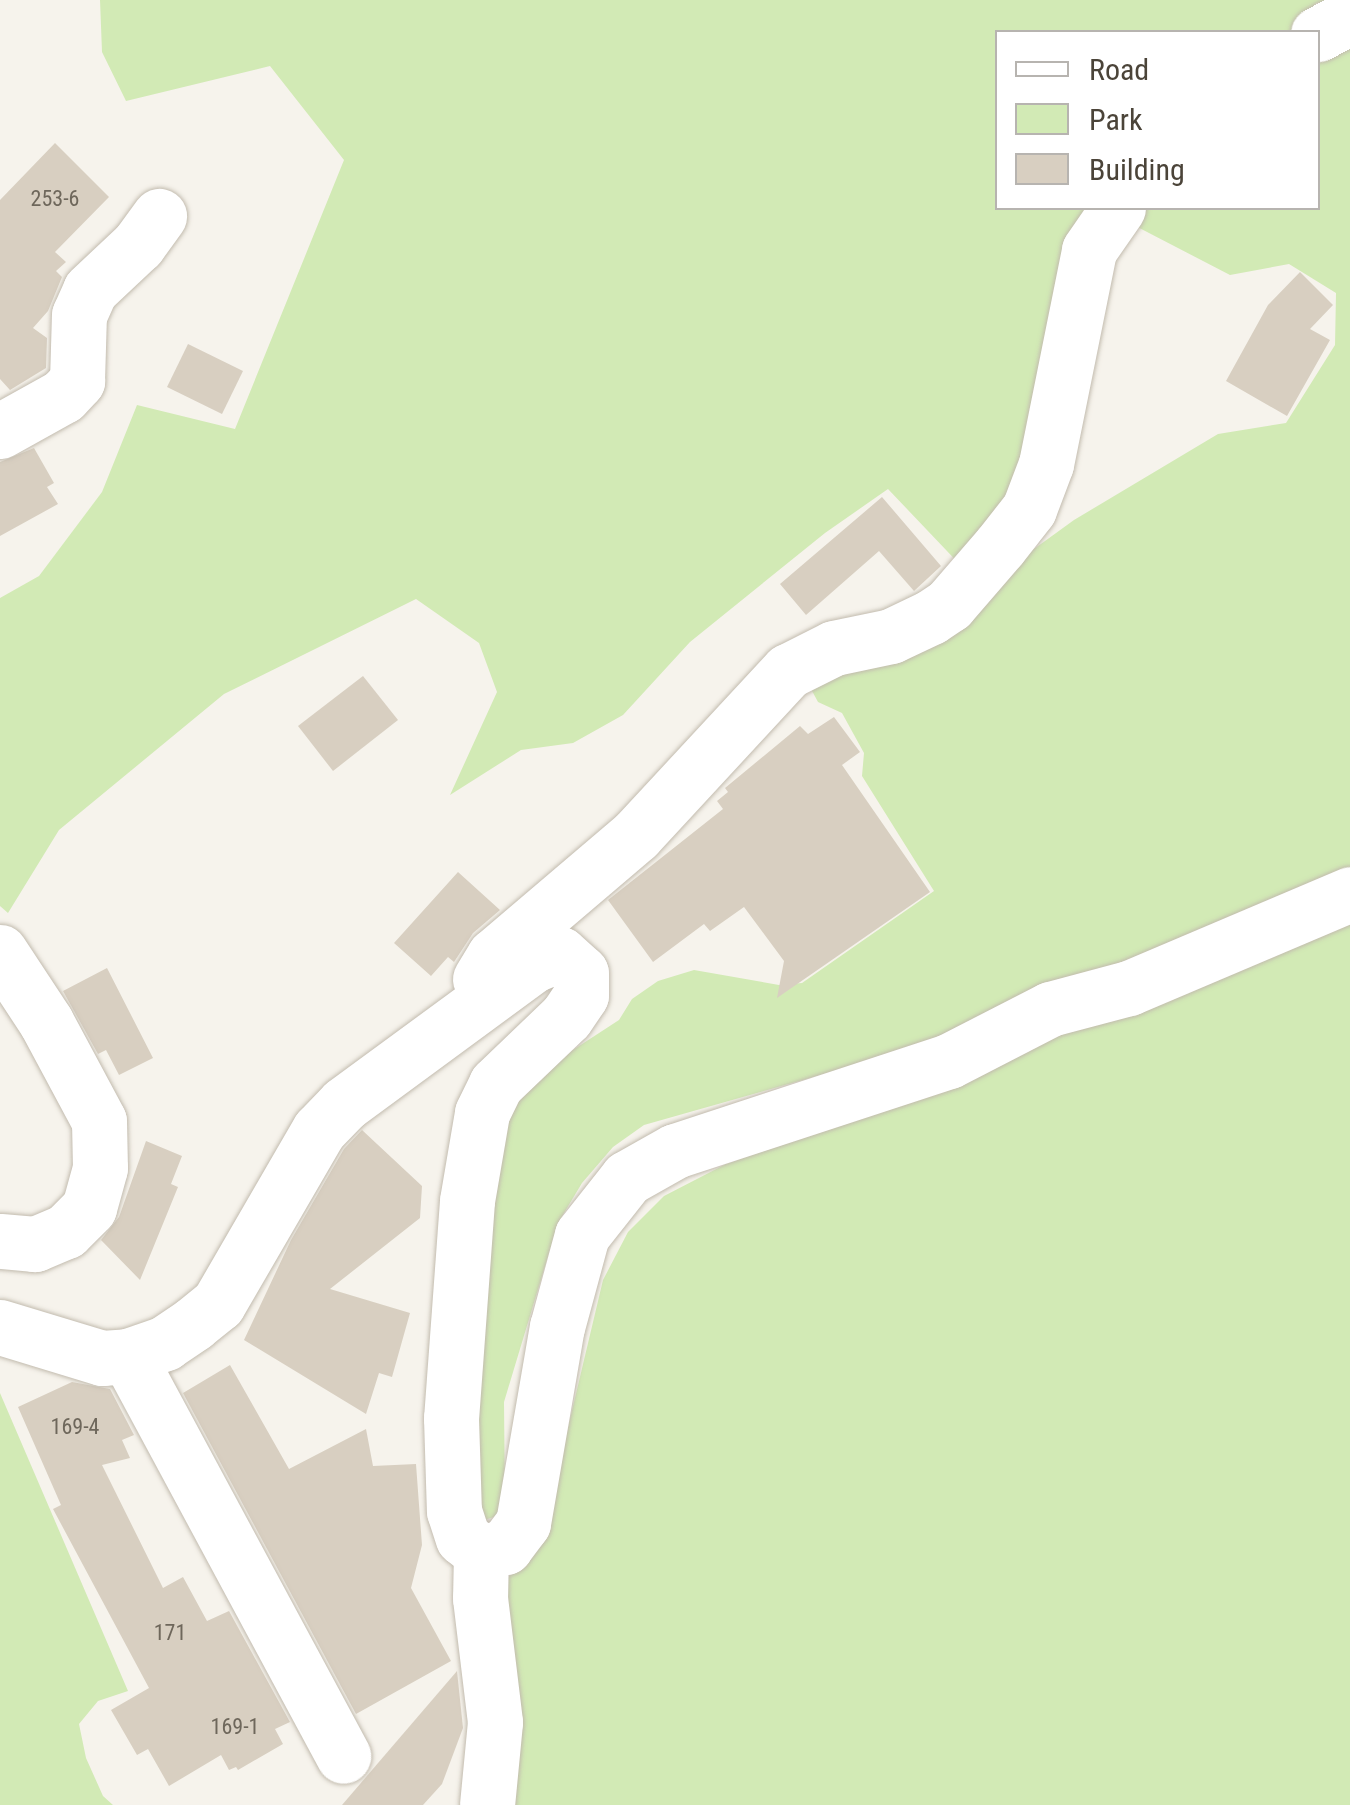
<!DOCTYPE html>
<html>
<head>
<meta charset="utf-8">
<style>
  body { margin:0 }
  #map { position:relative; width:1350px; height:1805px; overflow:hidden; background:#f6f3ec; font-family:"Roboto Condensed",sans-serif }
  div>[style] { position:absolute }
  .green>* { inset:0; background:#d2eab5 }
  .building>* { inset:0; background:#d8cfc1 }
  .roads { filter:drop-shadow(0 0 2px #c2bbae) drop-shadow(0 0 2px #c2bbae) }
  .minor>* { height:55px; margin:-27.5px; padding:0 27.5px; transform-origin:27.5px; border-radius:27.5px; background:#fff }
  span { translate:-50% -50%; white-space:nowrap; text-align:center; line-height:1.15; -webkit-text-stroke:10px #fff; paint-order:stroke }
  .number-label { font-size:22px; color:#6e675b }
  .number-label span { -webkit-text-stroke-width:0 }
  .legend { position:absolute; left:995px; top:30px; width:325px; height:180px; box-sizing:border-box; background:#fff; border:2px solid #b7b4b0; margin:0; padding:12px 18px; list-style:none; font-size:30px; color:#4b4439 }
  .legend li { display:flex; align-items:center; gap:20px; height:50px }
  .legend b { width:50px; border:2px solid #b7b4b0 }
</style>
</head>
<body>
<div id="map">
  <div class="green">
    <div style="clip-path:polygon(100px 0,1338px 0,1316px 3px,1301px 32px,998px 32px,998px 208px,1101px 208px,1039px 447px,966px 571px,888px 489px,825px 533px,690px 642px,623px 715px,573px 743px,521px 750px,450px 795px,497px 692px,479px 643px,416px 599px,224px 694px,59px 830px,8px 913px,0 906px,0 598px,39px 576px,102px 492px,137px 405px,235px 429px,344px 160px,270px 66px,126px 101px,102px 52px)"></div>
    <div style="clip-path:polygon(1350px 31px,1350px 870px,948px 1039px,644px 1125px,613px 1147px,582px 1183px,558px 1223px,504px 1402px,505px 1504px,494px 1517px,484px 1520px,472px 1491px,478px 1257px,510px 1091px,619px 1020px,632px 999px,658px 981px,694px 970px,779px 985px,802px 983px,934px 891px,862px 776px,864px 753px,842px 713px,818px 702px,804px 676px,990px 581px,1074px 520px,1218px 434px,1286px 423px,1335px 345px,1336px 293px,1289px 264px,1230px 275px,1122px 219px,1135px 208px,1318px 208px,1318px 50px)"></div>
    <div style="clip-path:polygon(1350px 921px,1350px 1805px,508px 1805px,492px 1593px,523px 1563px,546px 1520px,603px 1280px,628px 1232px,664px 1196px,726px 1164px,943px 1089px,1039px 1042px)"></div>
    <div style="clip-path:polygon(0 1393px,128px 1691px,98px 1701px,79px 1724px,86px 1758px,103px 1796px,113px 1805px,0 1805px)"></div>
  </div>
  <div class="building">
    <div style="clip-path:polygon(55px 143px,109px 197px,55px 252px,66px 262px,56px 271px,62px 277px,48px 311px,33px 328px,47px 338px,46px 368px,10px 390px,0 379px,0 200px)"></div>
    <div style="clip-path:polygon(1300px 272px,1333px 305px,1310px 329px,1330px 340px,1287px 416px,1226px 381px,1268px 305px)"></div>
    <div style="clip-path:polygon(188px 344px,243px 371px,222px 414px,167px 387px)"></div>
    <div style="clip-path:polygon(34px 448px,54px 483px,47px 487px,58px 504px,0 536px,0 462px)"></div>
    <div style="clip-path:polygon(882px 497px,941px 566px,914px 591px,879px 551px,806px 615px,780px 584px)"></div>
    <div style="clip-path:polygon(363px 676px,398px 720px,333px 771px,298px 726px)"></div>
    <div style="clip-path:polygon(834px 717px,860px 752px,842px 765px,930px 892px,777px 998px,784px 961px,744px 907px,710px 931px,704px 924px,653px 962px,608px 900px,723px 809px,717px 801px,728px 792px,725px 788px,800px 726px,808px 734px)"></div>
    <div style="clip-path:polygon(458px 872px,500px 910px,473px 933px,454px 962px,448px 957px,431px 976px,394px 943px)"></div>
    <div style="clip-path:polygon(107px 968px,153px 1058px,119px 1075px,106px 1050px,98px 1054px,63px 991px)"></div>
    <div style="clip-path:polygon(362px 1130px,422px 1186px,420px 1218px,330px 1289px,410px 1313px,392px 1377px,379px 1373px,366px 1414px,244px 1340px,291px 1240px,344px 1149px)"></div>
    <div style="clip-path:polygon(146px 1141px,182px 1156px,171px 1184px,178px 1187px,140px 1280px,101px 1240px,119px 1217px)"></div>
    <div style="clip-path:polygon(230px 1365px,289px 1469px,366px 1429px,373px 1466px,416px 1464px,422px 1545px,411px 1588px,451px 1661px,356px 1714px,183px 1393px)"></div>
    <div style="clip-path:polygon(72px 1382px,110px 1389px,134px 1435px,122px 1440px,130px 1458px,102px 1465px,163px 1588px,183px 1577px,207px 1621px,229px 1611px,290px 1722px,275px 1729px,283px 1744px,238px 1770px,236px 1767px,229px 1770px,221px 1755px,169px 1786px,148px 1749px,137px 1755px,111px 1710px,149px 1688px,53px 1509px,61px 1505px,18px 1407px)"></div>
    <div style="clip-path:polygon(457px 1671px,463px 1728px,442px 1784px,423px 1805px,342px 1805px)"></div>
  </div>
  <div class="roads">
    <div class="minor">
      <div style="left:1318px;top:34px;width:36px;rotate:-28deg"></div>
      <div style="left:0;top:431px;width:72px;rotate:-29.1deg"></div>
      <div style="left:63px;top:396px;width:21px;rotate:-47deg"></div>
      <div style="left:77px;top:381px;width:66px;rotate:-88.3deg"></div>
      <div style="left:79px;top:315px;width:27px;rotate:-66deg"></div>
      <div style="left:90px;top:290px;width:66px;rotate:-43.2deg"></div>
      <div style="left:138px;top:245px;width:36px;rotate:-54deg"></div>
      <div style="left:0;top:952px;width:84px;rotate:56.7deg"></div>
      <div style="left:46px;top:1022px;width:112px;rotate:61.8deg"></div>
      <div style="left:99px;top:1121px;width:47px;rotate:88.8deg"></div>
      <div style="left:100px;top:1168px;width:41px;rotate:105.4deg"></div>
      <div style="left:89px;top:1208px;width:33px;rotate:135deg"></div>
      <div style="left:66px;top:1231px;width:34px;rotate:157deg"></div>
      <div style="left:35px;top:1244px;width:35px;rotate:-175deg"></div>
      <div style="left:480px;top:979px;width:27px;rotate:-59deg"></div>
      <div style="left:494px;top:956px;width:187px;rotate:-40.4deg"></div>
      <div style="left:636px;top:835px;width:224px;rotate:-47.2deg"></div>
      <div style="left:788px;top:671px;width:51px;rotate:-26.6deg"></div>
      <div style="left:834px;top:648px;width:58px;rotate:-11.9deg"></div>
      <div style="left:891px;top:636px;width:44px;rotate:-25.4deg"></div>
      <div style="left:931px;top:617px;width:22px;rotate:-34deg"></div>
      <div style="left:949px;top:605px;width:78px;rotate:-49.2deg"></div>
      <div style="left:1000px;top:546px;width:47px;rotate:-51.9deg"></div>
      <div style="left:1029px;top:509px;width:48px;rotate:-69.3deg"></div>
      <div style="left:1046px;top:464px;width:218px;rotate:-78.6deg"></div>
      <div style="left:1089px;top:250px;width:51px;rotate:-55.4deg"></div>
      <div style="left:0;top:1327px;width:107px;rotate:16.9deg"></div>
      <div style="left:102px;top:1358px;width:26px;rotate:-4deg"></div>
      <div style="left:128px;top:1356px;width:39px;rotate:-19deg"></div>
      <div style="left:165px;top:1343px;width:34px;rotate:-34deg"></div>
      <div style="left:193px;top:1324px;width:32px;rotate:-39deg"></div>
      <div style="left:218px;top:1304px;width:201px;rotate:-59.9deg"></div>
      <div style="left:319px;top:1130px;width:36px;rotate:-46deg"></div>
      <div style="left:344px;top:1104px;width:235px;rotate:-36.3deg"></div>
      <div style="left:533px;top:965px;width:29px;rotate:-22deg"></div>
      <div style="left:560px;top:954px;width:28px;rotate:42deg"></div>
      <div style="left:581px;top:973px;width:22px;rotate:90deg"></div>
      <div style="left:581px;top:995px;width:27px;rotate:124deg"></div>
      <div style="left:566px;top:1017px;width:97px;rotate:136.3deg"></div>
      <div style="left:496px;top:1084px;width:32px;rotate:116deg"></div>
      <div style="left:482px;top:1113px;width:89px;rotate:99.7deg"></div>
      <div style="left:467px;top:1201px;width:218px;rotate:94.2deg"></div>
      <div style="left:451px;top:1418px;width:93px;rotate:88.2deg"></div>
      <div style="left:454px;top:1511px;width:28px;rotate:72deg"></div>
      <div style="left:463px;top:1538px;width:23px;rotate:38deg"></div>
      <div style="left:481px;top:1552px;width:25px;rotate:-12deg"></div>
      <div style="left:505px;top:1547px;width:30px;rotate:-53deg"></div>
      <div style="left:523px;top:1523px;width:199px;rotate:-80.2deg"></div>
      <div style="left:557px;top:1327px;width:95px;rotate:-74.8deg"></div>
      <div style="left:582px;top:1235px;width:73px;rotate:-51.7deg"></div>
      <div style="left:627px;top:1178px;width:55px;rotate:-29.4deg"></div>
      <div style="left:675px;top:1151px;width:288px;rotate:-18.2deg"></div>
      <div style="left:949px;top:1061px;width:114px;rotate:-27.2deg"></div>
      <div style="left:1050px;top:1009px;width:82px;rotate:-14.9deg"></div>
      <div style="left:1129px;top:988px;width:240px;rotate:-23deg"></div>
      <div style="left:128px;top:1356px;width:454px;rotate:61.7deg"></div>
      <div style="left:481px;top:1552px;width:46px;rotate:91.2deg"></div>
      <div style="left:480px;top:1598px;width:125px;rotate:83.1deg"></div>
      <div style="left:495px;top:1722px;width:83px;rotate:95.5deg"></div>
    </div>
  </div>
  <div class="number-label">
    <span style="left:55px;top:199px">253-6</span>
    <span style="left:75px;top:1427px">169-4</span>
    <span style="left:170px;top:1633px">171</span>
    <span style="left:235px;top:1727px">169-1</span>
  </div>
  <ul class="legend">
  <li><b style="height:12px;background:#fff"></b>Road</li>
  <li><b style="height:28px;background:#d2eab5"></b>Park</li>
  <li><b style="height:28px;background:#d8cfc1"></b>Building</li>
  </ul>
</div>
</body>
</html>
